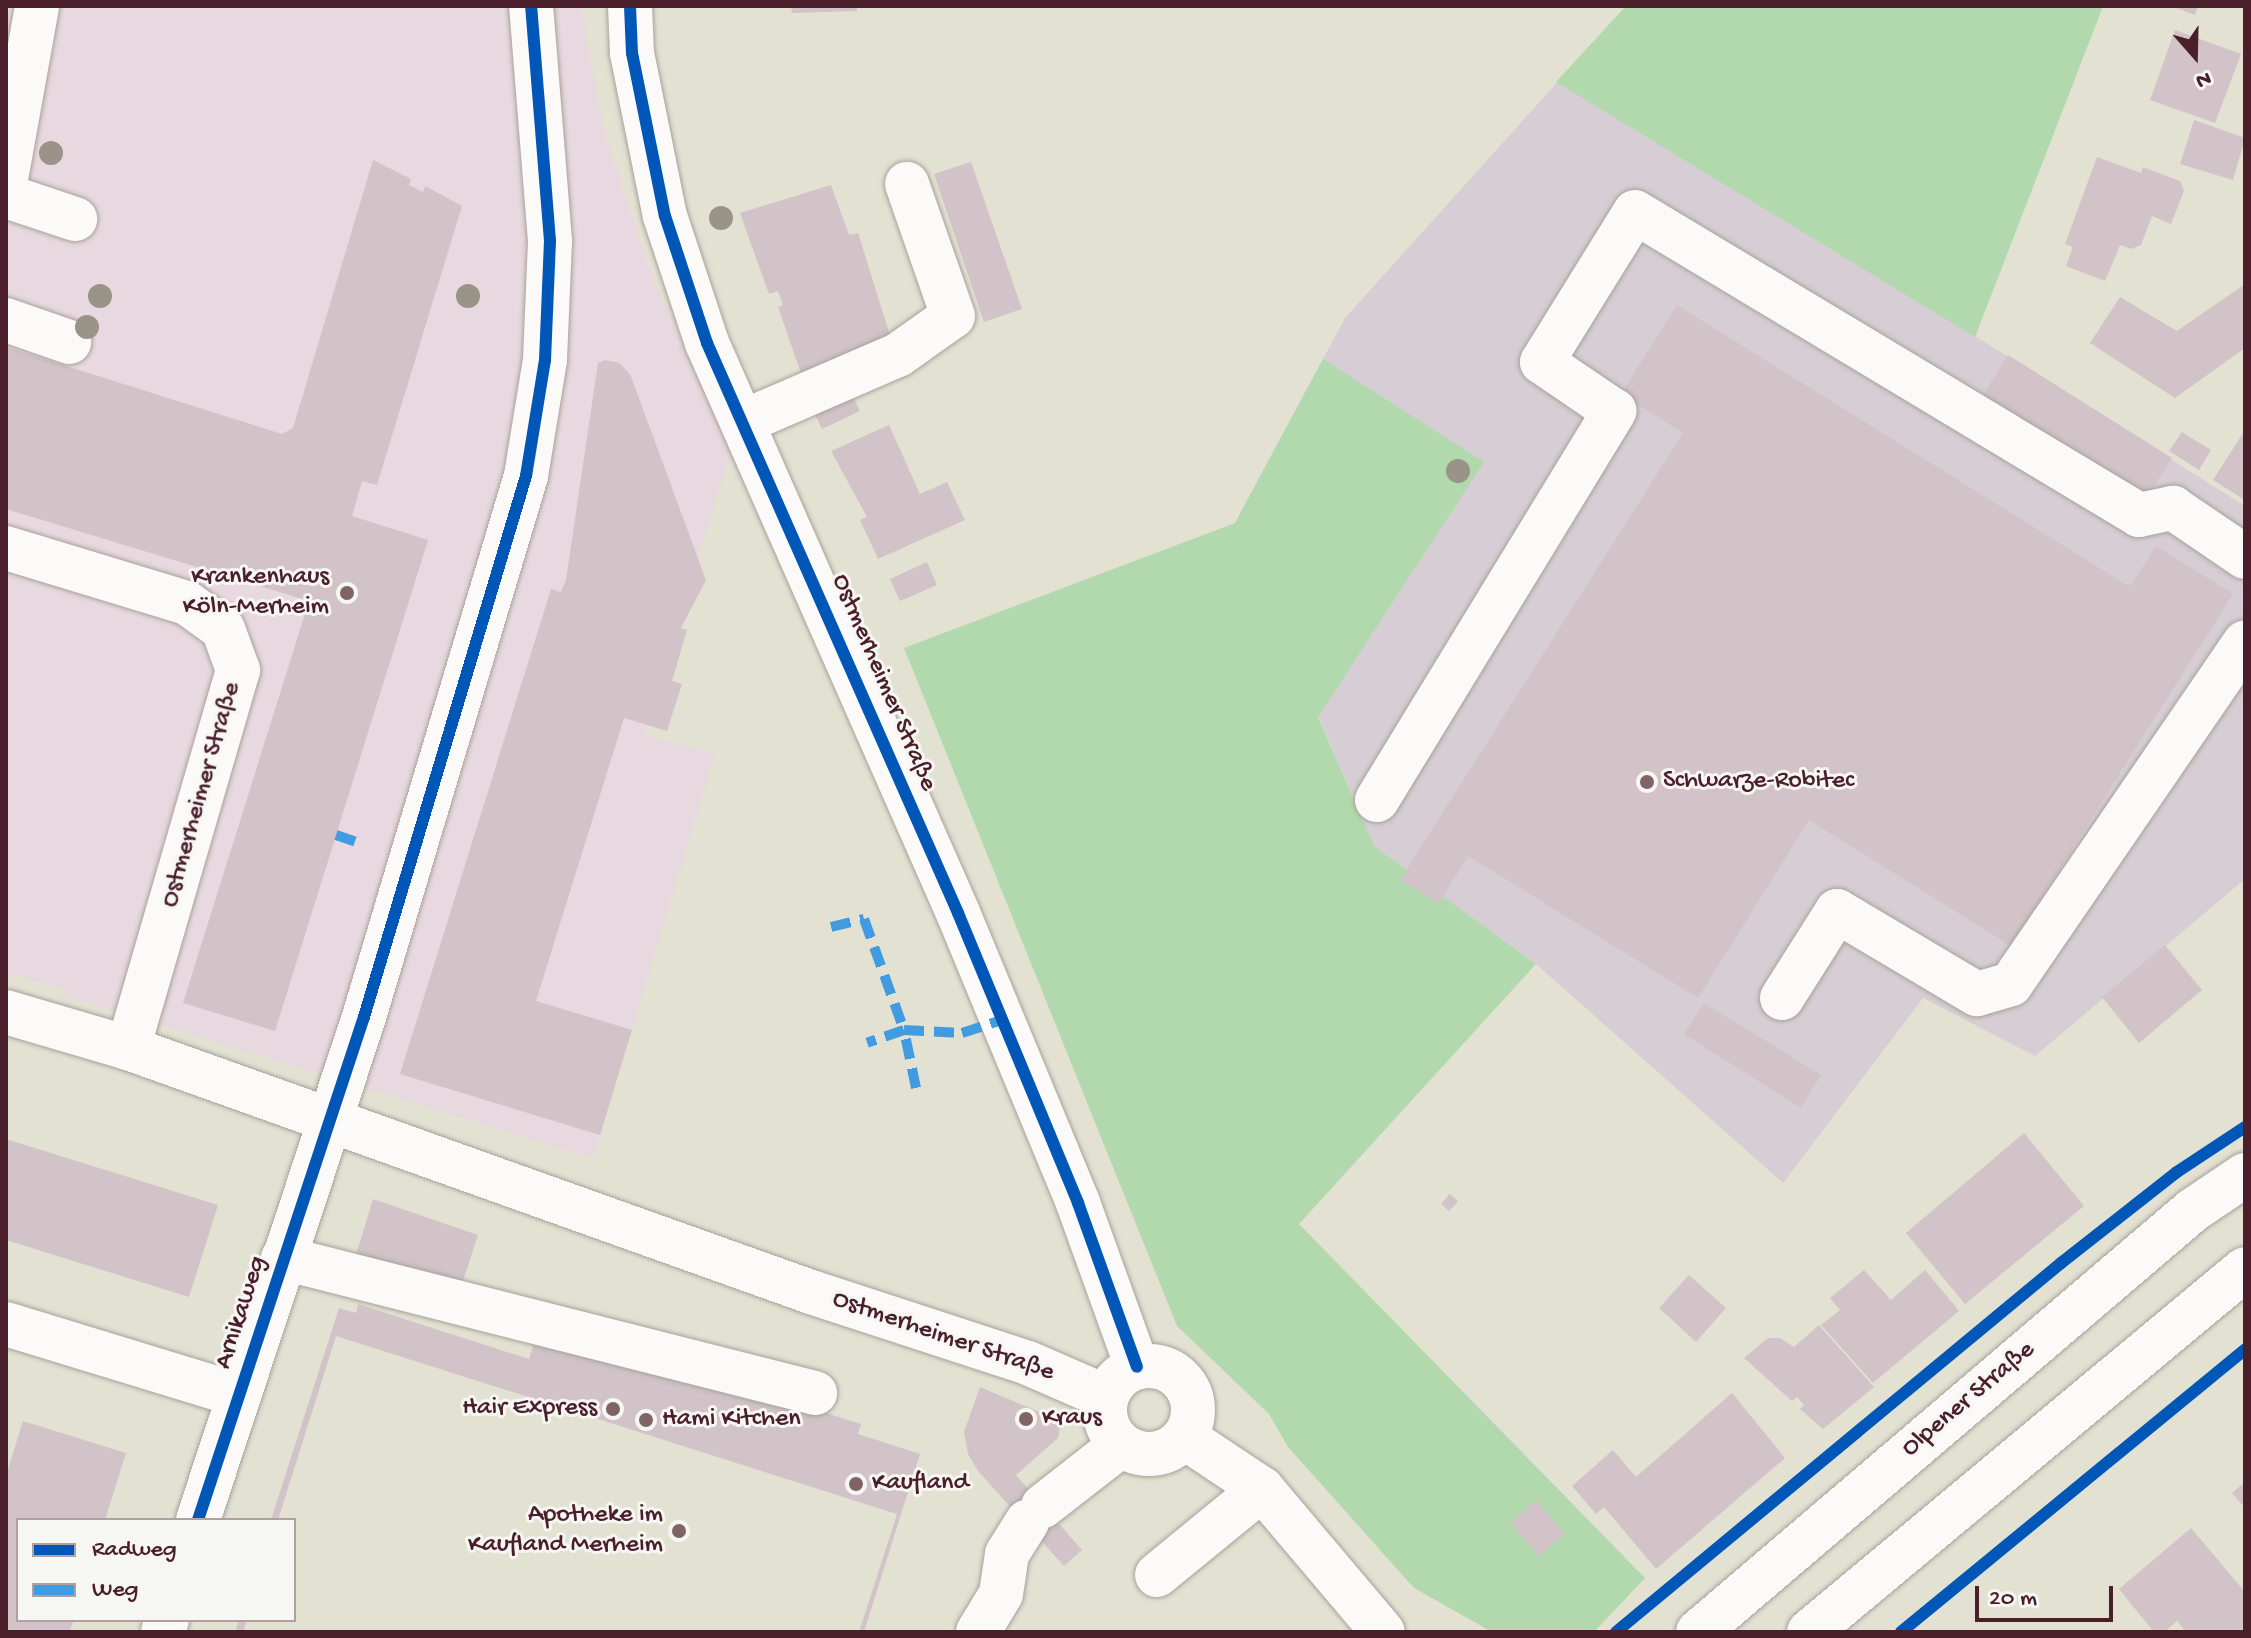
<!DOCTYPE html>
<html>
<head>
<meta charset="utf-8">
<style>
  body { margin:0 }
  #map { position:relative; width:2251px; height:1638px; overflow:hidden; background:#e3e1d2; font-family:"Gochi Hand",sans-serif }
  div>[style] { position:absolute }
  .built>* { inset:0; background:#e8d8df }
  .industrial>* { inset:0; background:#d6ced4 }
  .green>* { inset:0; background:#b2d9ad }
  .building>* { inset:0; background:#d1c3c8 }
  .roads { filter:drop-shadow(0 0 2px #a8a29a) drop-shadow(0 0 2px #a8a29a) }
  .minor>* { height:44px; margin:-22px; padding:0 22px; transform-origin:22px; border-radius:22px; background:#fbfaf8 }
  .minor>.ring { margin:-22px; padding:0; box-sizing:content-box; background:none; border:44px solid #fbfaf8; border-radius:50% }
  .major>* { height:44px; margin:-22px; padding:0 22px; transform-origin:22px; border-radius:22px; background:#fbfaf8 }
  .quiet>* { height:10px; margin-top:-5px; transform-origin:0; background:repeating-linear-gradient(90deg,#409be1 0 20px,transparent 0 30px) }
  .cycleway>* { height:12px; margin:-6px; padding:0 6px; transform-origin:6px; border-radius:6px; background:#0057b8 }
  .trees>* { width:24px; height:24px; margin:-12px; border-radius:50%; background:#999487 }
  .dots>* { width:22px; height:22px; translate:-50% -50%; box-sizing:border-box; border:4px solid #f6f6f2; border-radius:50% }
  span { translate:-50% -50%; white-space:nowrap; text-align:center; line-height:1.15; -webkit-text-stroke:6px #f6f6f2; paint-order:stroke }
  .poi-label { font-size:26px; color:#4a1f2b }
  .right { translate:-100% -50%; text-align:right }
  .left { translate:0 -50%; text-align:left }
  .street-label { font-size:26px; color:#4a1f2b }
  .frame { position:absolute; inset:0; border:8px solid #4a1f2b; pointer-events:none }
  .legend { position:absolute; left:16px; top:1518px; width:280px; height:104px; box-sizing:border-box; background:#f6f6f2; border:2px solid #b1a0a2; margin:0; padding:10px 14px; list-style:none; font-size:24px; color:#4a1f2b }
  .legend li { display:flex; align-items:center; gap:16px; height:40px }
  .legend b { width:40px; border:2px solid #b1a0a2 }
  .north { position:absolute; left:2155px; top:16px; width:80px; height:80px; -webkit-text-stroke:6px #f6f6f2; paint-order:stroke; rotate:160deg; font-size:22px; font-weight:700; line-height:32px; text-align:center; color:#4a1f2b }
  .north::after { content:''; display:block; margin:auto; width:28px; height:36px; background:#4a1f2b; clip-path:polygon(50% 0,100% 100%,50% 72%,0 100%) }
  .scale { position:absolute; left:1975px; top:1586px; width:138px; height:36px; box-sizing:border-box; border:4px solid #4a1f2b; border-top:0; padding-left:10px; font-size:24px; line-height:28px; white-space:nowrap; color:#4a1f2b; -webkit-text-stroke:6px #f6f6f2; paint-order:stroke }
</style>
</head>
<body>
<div id="map">
  <div class="built">
    <div style="clip-path:polygon(6px 6px,581px 6px,603px 128px,654px 282px,731px 450px,644px 735px,715px 754px,593px 1158px,66px 996px,66px 990px,6px 972px)"></div>
  </div>
  <div class="industrial">
    <div style="clip-path:polygon(1626px 6px,2103px 6px,1975px 336px,2245px 506px,2245px 879px,2035px 1056px,1923px 998px,1783px 1183px,1536px 964px,1374px 846px,1235px 523px,1345px 318px)"></div>
  </div>
  <div class="green">
    <div style="clip-path:polygon(1626px 6px,2103px 6px,1975px 337px,1556px 82px)"></div>
    <div style="clip-path:polygon(1323px 359px,1484px 462px,1318px 717px,1374px 846px,1536px 964px,1299px 1224px,1645px 1578px,1594px 1632px,1492px 1632px,1414px 1588px,1288px 1447px,1269px 1414px,1177px 1326px,904px 648px,1235px 523px)"></div>
  </div>
  <div class="building">
    <div style="clip-path:polygon(791px 6px,857px 6px,857px 11px,792px 13px)"></div>
    <div style="clip-path:polygon(2171px 6px,2198px 6px,2195px 15px)"></div>
    <div style="clip-path:polygon(2175px 30px,2241px 54px,2215px 123px,2150px 100px)"></div>
    <div style="clip-path:polygon(2194px 120px,2245px 138px,2233px 180px,2180px 164px)"></div>
    <div style="clip-path:polygon(2097px 157px,2141px 173px,2143px 167px,2180px 181px,2184px 191px,2171px 224px,2152px 216px,2141px 245px,2131px 249px,2120px 245px,2105px 281px,2066px 266px,2073px 247px,2065px 244px)"></div>
    <div style="clip-path:polygon(373px 160px,411px 179px,409px 185px,423px 192px,425px 186px,462px 206px,377px 485px,362px 481px,352px 516px,428px 540px,275px 1031px,183px 1003px,309px 601px,6px 509px,6px 347px,282px 434px,293px 428px)"></div>
    <div style="clip-path:polygon(971px 162px,1022px 309px,984px 322px,934px 174px)"></div>
    <div style="clip-path:polygon(831px 185px,849px 235px,858px 233px,893px 345px,804px 382px,778px 307px,783px 305px,778px 291px,769px 294px,740px 213px)"></div>
    <div style="clip-path:polygon(2245px 284px,2245px 348px,2175px 398px,2090px 343px,2120px 297px,2177px 331px)"></div>
    <div style="clip-path:polygon(1677px 305px,2125px 584px,2131px 585px,2156px 546px,2233px 594px,2011px 946px,1809px 820px,1698px 998px,1468px 856px,1439px 903px,1400px 880px,1683px 433px,1621px 394px)"></div>
    <div style="clip-path:polygon(2008px 355px,2172px 458px,2140px 508px,2058px 441px,1983px 395px)"></div>
    <div style="clip-path:polygon(605px 360px,619px 363px,630px 374px,706px 580px,681px 628px,687px 630px,672px 681px,682px 684px,667px 731px,624px 718px,536px 1001px,632px 1030px,600px 1135px,400px 1074px,551px 589px,561px 592px,566px 580px,598px 363px)"></div>
    <div style="clip-path:polygon(850px 391px,860px 411px,822px 429px,812px 408px)"></div>
    <div style="clip-path:polygon(889px 425px,920px 494px,947px 482px,965px 520px,878px 559px,860px 520px,867px 517px,831px 451px)"></div>
    <div style="clip-path:polygon(2182px 432px,2211px 450px,2199px 470px,2169px 451px)"></div>
    <div style="clip-path:polygon(2243px 433px,2245px 434px,2245px 500px,2213px 480px)"></div>
    <div style="clip-path:polygon(927px 562px,937px 585px,900px 601px,890px 579px)"></div>
    <div style="clip-path:polygon(2165px 945px,2202px 990px,2139px 1043px,2102px 997px)"></div>
    <div style="clip-path:polygon(1704px 1003px,1821px 1075px,1801px 1108px,1684px 1034px)"></div>
    <div style="clip-path:polygon(2024px 1133px,2084px 1206px,1965px 1304px,1906px 1233px)"></div>
    <div style="clip-path:polygon(6px 1139px,218px 1205px,189px 1297px,6px 1240px)"></div>
    <div style="clip-path:polygon(1450px 1194px,1458px 1201px,1449px 1211px,1441px 1204px)"></div>
    <div style="clip-path:polygon(373px 1199px,478px 1235px,461px 1287px,356px 1255px)"></div>
    <div style="clip-path:polygon(1864px 1270px,1891px 1300px,1925px 1270px,1959px 1311px,1873px 1383px,1821px 1325px,1840px 1310px,1830px 1298px)"></div>
    <div style="clip-path:polygon(1689px 1275px,1726px 1308px,1696px 1342px,1659px 1308px)"></div>
    <div style="clip-path:polygon(358px 1304px,529px 1359px,538px 1331px,747px 1388px,861px 1424px,858px 1434px,920px 1454px,864px 1632px,859px 1632px,897px 1514px,336px 1336px,278px 1520px,271px 1520px,339px 1308px,356px 1313px)"></div>
    <div style="clip-path:polygon(1819px 1325px,1874px 1387px,1823px 1429px,1800px 1409px,1804px 1405px,1797px 1397px,1792px 1401px,1744px 1358px,1768px 1338px,1780px 1338px,1794px 1347px)"></div>
    <div style="clip-path:polygon(980px 1387px,1061px 1421px,1058px 1438px,1016px 1475px,1082px 1550px,1064px 1566px,978px 1471px,968px 1454px,964px 1432px)"></div>
    <div style="clip-path:polygon(1732px 1393px,1785px 1458px,1656px 1569px,1604px 1507px,1596px 1514px,1572px 1486px,1613px 1450px,1636px 1477px)"></div>
    <div style="clip-path:polygon(23px 1421px,126px 1453px,105px 1520px,18px 1520px,18px 1620px,74px 1620px,69px 1632px,6px 1632px,6px 1476px)"></div>
    <div style="clip-path:polygon(2245px 1482px,2245px 1508px,2232px 1493px)"></div>
    <div style="clip-path:polygon(1536px 1500px,1565px 1534px,1539px 1556px,1510px 1523px)"></div>
    <div style="clip-path:polygon(2191px 1528px,2245px 1592px,2245px 1627px,2239px 1632px,2186px 1632px,2177px 1621px,2164px 1632px,2154px 1632px,2119px 1589px)"></div>
    <div style="clip-path:polygon(239px 1620px,247px 1620px,243px 1632px,235px 1632px)"></div>
  </div>
  <div class="roads">
    <div class="minor">
      <div style="left:630px;top:6px;width:47px;rotate:87.6deg"></div>
      <div style="left:632px;top:53px;width:166px;rotate:78.6deg"></div>
      <div style="left:665px;top:216px;width:134px;rotate:71.7deg"></div>
      <div style="left:707px;top:343px;width:623px;rotate:66.23deg"></div>
      <div style="left:958px;top:913px;width:314px;rotate:67.5deg"></div>
      <div style="left:1078px;top:1203px;width:174px;rotate:70.2deg"></div>
      <div style="left:6px;top:179px;width:176px;rotate:-79.8deg"></div>
      <div style="left:6px;top:196px;width:73px;rotate:18.4deg"></div>
      <div style="left:6px;top:320px;width:67px;rotate:19.2deg"></div>
      <div style="left:743px;top:422px;width:169px;rotate:-23.4deg"></div>
      <div style="left:898px;top:355px;width:67px;rotate:-35.3deg"></div>
      <div style="left:953px;top:316px;width:140px;rotate:-109.2deg"></div>
      <div style="left:6px;top:548px;width:189px;rotate:16.9deg"></div>
      <div style="left:187px;top:603px;width:44px;rotate:35.8deg"></div>
      <div style="left:223px;top:629px;width:44px;rotate:69.9deg"></div>
      <div style="left:238px;top:670px;width:394px;rotate:106.2deg"></div>
      <div style="left:1377px;top:800px;width:456px;rotate:-58.6deg"></div>
      <div style="left:1614px;top:411px;width:87px;rotate:-145.8deg"></div>
      <div style="left:1542px;top:362px;width:176px;rotate:-58.2deg"></div>
      <div style="left:1635px;top:212px;width:588px;rotate:31.01deg"></div>
      <div style="left:2139px;top:515px;width:35px;rotate:-12deg"></div>
      <div style="left:2173px;top:508px;width:87px;rotate:34.2deg"></div>
      <div style="left:1782px;top:998px;width:103px;rotate:-57.7deg"></div>
      <div style="left:1837px;top:911px;width:163px;rotate:30.7deg"></div>
      <div style="left:1977px;top:994px;width:35px;rotate:-16deg"></div>
      <div style="left:2011px;top:984px;width:414px;rotate:-55.6deg"></div>
      <div style="left:6px;top:1012px;width:127px;rotate:16.4deg"></div>
      <div style="left:128px;top:1048px;width:725px;rotate:19.66deg"></div>
      <div style="left:811px;top:1292px;width:228px;rotate:18.1deg"></div>
      <div style="left:1028px;top:1363px;width:85px;rotate:23.6deg"></div>
      <div style="left:283px;top:1258px;width:549px;rotate:14.24deg"></div>
      <div style="left:6px;top:1324px;width:243px;rotate:17deg"></div>
      <div class="ring" style="left:1105px;top:1366px;width:44px;height:44px"></div>
      <div style="left:1184px;top:1437px;width:94px;rotate:33.7deg"></div>
      <div style="left:1262px;top:1489px;width:187px;rotate:49.8deg"></div>
      <div style="left:1043px;top:1506px;width:99px;rotate:-38deg"></div>
      <div style="left:198px;top:1520px;width:530px;rotate:-71.74deg"></div>
      <div style="left:364px;top:1017px;width:565px;rotate:-73.33deg"></div>
      <div style="left:526px;top:476px;width:118px;rotate:-80.7deg"></div>
      <div style="left:545px;top:360px;width:119px;rotate:-87.6deg"></div>
      <div style="left:550px;top:241px;width:236px;rotate:-94.6deg"></div>
      <div style="left:1157px;top:1575px;width:136px;rotate:-39.3deg"></div>
      <div style="left:163px;top:1632px;width:13px;rotate:-72deg"></div>
      <div style="left:978px;top:1632px;width:44px;rotate:-58.8deg"></div>
      <div style="left:1001px;top:1594px;width:40px;rotate:-81.5deg"></div>
      <div style="left:1007px;top:1554px;width:38px;rotate:-58deg"></div>
    </div>
    <div class="major">
      <div style="left:1698px;top:1632px;width:650px;rotate:-40.45deg"></div>
      <div style="left:2193px;top:1210px;width:63px;rotate:-33.9deg"></div>
      <div style="left:1809px;top:1632px;width:567px;rotate:-39.78deg"></div>
    </div>
  </div>
  <div class="quiet">
    <div style="left:336px;top:835px;width:24px;rotate:19deg"></div>
    <div style="left:831px;top:927px;width:34px;rotate:-14deg"></div>
    <div style="left:864px;top:919px;width:118px;rotate:70.2deg"></div>
    <div style="left:904px;top:1030px;width:39px;rotate:161deg"></div>
    <div style="left:916px;top:1088px;width:59px;rotate:-101.7deg"></div>
    <div style="left:904px;top:1030px;width:58px;rotate:3deg"></div>
    <div style="left:962px;top:1033px;width:42px;rotate:-18deg"></div>
  </div>
  <div class="cycleway">
    <div style="left:630px;top:6px;width:47px;rotate:87.6deg"></div>
    <div style="left:632px;top:53px;width:166px;rotate:78.6deg"></div>
    <div style="left:665px;top:216px;width:134px;rotate:71.7deg"></div>
    <div style="left:707px;top:343px;width:623px;rotate:66.23deg"></div>
    <div style="left:958px;top:913px;width:314px;rotate:67.5deg"></div>
    <div style="left:1078px;top:1203px;width:174px;rotate:70.2deg"></div>
    <div style="left:198px;top:1520px;width:530px;rotate:-71.74deg"></div>
    <div style="left:364px;top:1017px;width:565px;rotate:-73.33deg"></div>
    <div style="left:526px;top:476px;width:118px;rotate:-80.7deg"></div>
    <div style="left:545px;top:360px;width:119px;rotate:-87.6deg"></div>
    <div style="left:550px;top:241px;width:236px;rotate:-94.6deg"></div>
    <div style="left:1616px;top:1632px;width:578px;rotate:-39.67deg"></div>
    <div style="left:2061px;top:1263px;width:147px;rotate:-38.1deg"></div>
    <div style="left:2177px;top:1172px;width:82px;rotate:-33.5deg"></div>
    <div style="left:1901px;top:1632px;width:445px;rotate:-39.4deg"></div>
  </div>
  <div class="trees">
    <div style="left:51px;top:153px"></div>
    <div style="left:721px;top:218px"></div>
    <div style="left:100px;top:296px"></div>
    <div style="left:468px;top:296px"></div>
    <div style="left:87px;top:327px"></div>
    <div style="left:1458px;top:471px"></div>
  </div>
  <div class="dots">
    <div style="left:347px;top:593px;background:#806365"></div>
    <div style="left:1647px;top:782px;background:#806365"></div>
    <div style="left:613px;top:1409px;background:#806365"></div>
    <div style="left:1026px;top:1419px;background:#806365"></div>
    <div style="left:646px;top:1420px;background:#806365"></div>
    <div style="left:856px;top:1484px;background:#806365"></div>
    <div style="left:679px;top:1531px;background:#806365"></div>
  </div>
  <div class="poi-label">
    <span class="right" style="left:329px;top:593px">Krankenhaus<br>Köln-Merheim</span>
    <span class="left" style="left:1663px;top:782px">Schwarze-Robitec</span>
    <span class="right" style="left:597px;top:1409px">Hair Express</span>
    <span class="left" style="left:1042px;top:1419px">Kraus</span>
    <span class="left" style="left:662px;top:1420px">Hami Kitchen</span>
    <span class="left" style="left:872px;top:1484px">Kaufland</span>
    <span class="right" style="left:663px;top:1531px">Apotheke im<br>Kaufland Merheim</span>
  </div>
  <div class="street-label">
    <span style="left:883px;top:683px;rotate:67deg">Ostmerheimer Straße</span>
    <span style="left:202px;top:795px;rotate:-74deg">Ostmerheimer Straße</span>
    <span style="left:242px;top:1313px;rotate:-72deg">Arnikaweg</span>
    <span style="left:943px;top:1337px;rotate:19deg">Ostmerheimer Straße</span>
    <span style="left:1969px;top:1400px;rotate:-40deg">Olpener Straße</span>
  </div>
  <div class="frame"></div>
  <ul class="legend">
  <li><b style="height:10px;background:#0057b8"></b>Radweg</li>
  <li><b style="height:10px;background:#409be1"></b>Weg</li>
  </ul>
  <div class="north">N</div>
  <div class="scale">20 m</div>
</div>
</body>
</html>
